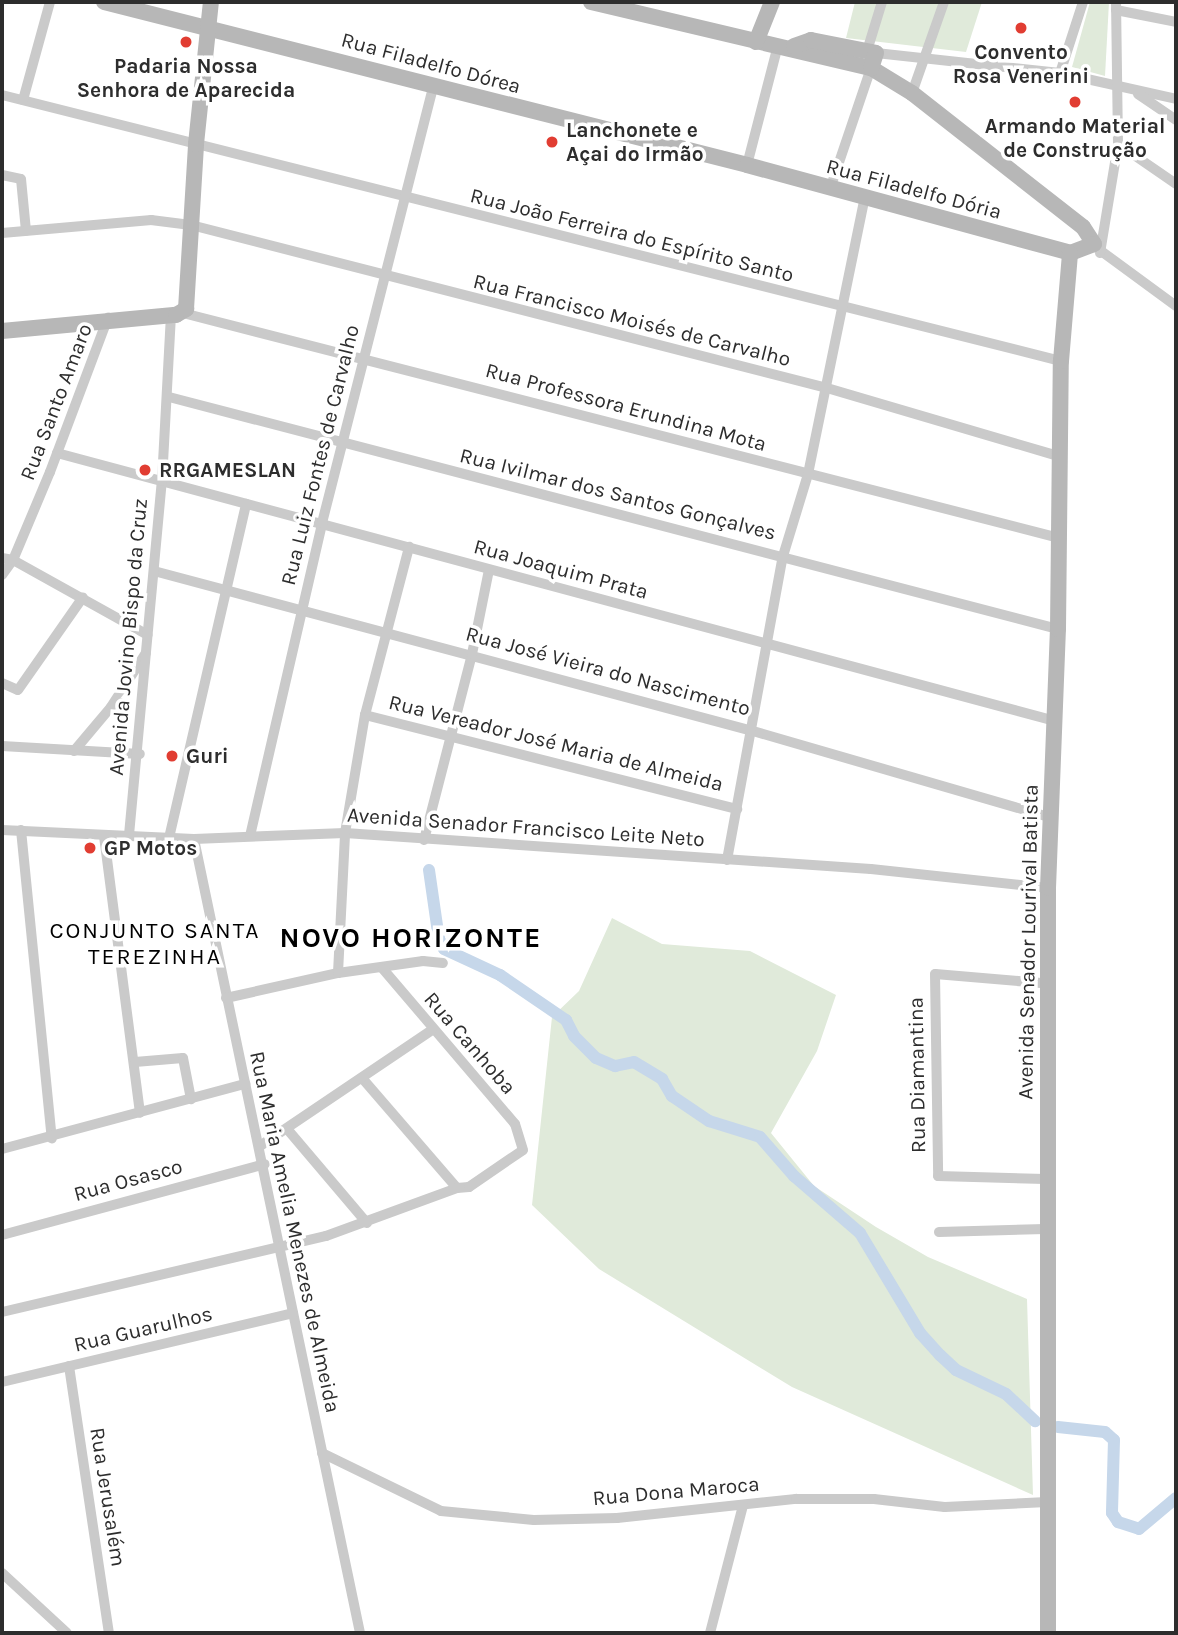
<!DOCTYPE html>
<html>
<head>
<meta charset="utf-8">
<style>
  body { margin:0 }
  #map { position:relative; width:1178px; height:1635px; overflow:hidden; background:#fff; font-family:Karla,sans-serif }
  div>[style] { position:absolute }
  .green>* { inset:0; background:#e0eada }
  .canal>* { height:12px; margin:-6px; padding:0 6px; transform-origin:6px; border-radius:6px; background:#c6d7ea }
  .street>* { height:10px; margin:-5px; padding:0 5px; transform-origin:5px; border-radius:5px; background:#cacaca }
  .secondary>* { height:16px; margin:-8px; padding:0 8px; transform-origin:8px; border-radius:8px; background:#b7b7b7 }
  .dots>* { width:19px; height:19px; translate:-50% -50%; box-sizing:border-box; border:4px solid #fff; border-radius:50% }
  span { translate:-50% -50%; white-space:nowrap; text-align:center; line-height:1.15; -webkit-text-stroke:7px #fff; paint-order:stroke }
  .poi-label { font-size:21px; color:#2d2d2d; font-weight:700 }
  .left { translate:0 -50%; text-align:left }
  .street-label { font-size:21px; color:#2d2d2d }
  .neighbourhood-label { font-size:23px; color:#000; letter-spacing:2px }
  .district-label { font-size:28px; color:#000; font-weight:700; letter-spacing:2px }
  .frame { position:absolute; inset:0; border:4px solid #2d2d2d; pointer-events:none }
</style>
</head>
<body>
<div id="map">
  <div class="green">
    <div style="clip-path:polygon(855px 2px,982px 2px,966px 52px,846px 38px)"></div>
    <div style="clip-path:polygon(1090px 2px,1109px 2px,1105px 76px,1072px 67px)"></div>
    <div style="clip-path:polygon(612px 918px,662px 944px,750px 951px,836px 995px,817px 1051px,771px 1133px,814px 1186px,876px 1227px,928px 1257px,1027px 1299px,1033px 1495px,792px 1387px,599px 1269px,532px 1205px,552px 1017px,579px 991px)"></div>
  </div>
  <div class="canal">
    <div style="left:429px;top:870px;width:70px;rotate:81.8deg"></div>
    <div style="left:439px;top:939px;width:11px;rotate:63deg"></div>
    <div style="left:444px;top:949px;width:62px;rotate:24.9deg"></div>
    <div style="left:500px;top:975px;width:80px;rotate:34.3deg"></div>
    <div style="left:566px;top:1020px;width:18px;rotate:63deg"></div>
    <div style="left:574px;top:1036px;width:31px;rotate:45deg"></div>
    <div style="left:596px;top:1058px;width:21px;rotate:23deg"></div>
    <div style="left:615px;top:1066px;width:19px;rotate:-12deg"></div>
    <div style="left:634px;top:1062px;width:33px;rotate:31deg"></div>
    <div style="left:662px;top:1079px;width:20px;rotate:60deg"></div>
    <div style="left:672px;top:1096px;width:45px;rotate:34deg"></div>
    <div style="left:709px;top:1121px;width:53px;rotate:17.4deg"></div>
    <div style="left:760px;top:1137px;width:52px;rotate:48.9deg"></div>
    <div style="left:794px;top:1176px;width:87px;rotate:40.8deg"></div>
    <div style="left:860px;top:1233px;width:117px;rotate:59deg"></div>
    <div style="left:920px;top:1333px;width:30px;rotate:48deg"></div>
    <div style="left:940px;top:1355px;width:22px;rotate:43deg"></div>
    <div style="left:956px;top:1370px;width:55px;rotate:25.6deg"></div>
    <div style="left:1006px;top:1394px;width:40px;rotate:43deg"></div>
    <div style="left:1058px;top:1427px;width:47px;rotate:6.1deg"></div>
    <div style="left:1105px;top:1432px;width:12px;rotate:42deg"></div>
    <div style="left:1114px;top:1440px;width:73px;rotate:91.6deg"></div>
    <div style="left:1112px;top:1513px;width:11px;rotate:56deg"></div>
    <div style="left:1118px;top:1522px;width:22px;rotate:18deg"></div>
    <div style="left:1139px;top:1529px;width:48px;rotate:-40deg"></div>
  </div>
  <div class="street">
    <div style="left:1083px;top:2px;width:75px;rotate:107.9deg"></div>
    <div style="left:1060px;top:73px;width:119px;rotate:12.6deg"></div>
    <div style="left:1116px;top:10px;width:61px;rotate:11.3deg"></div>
    <div style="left:867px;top:51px;width:51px;rotate:-73deg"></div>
    <div style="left:876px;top:53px;width:185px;rotate:6.2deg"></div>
    <div style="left:912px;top:93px;width:96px;rotate:-70.6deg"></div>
    <div style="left:1138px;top:94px;width:46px;rotate:34.4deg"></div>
    <div style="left:2px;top:95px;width:1092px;rotate:14.1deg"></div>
    <div style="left:23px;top:100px;width:102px;rotate:-74.6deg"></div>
    <div style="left:1118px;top:144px;width:70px;rotate:34.6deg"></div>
    <div style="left:747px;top:165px;width:124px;rotate:-75.5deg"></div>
    <div style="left:2px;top:175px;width:19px;rotate:12deg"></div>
    <div style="left:21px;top:179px;width:52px;rotate:84.5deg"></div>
    <div style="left:830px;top:189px;width:128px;rotate:-71.3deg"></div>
    <div style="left:2px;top:233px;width:150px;rotate:-5deg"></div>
    <div style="left:151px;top:220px;width:40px;rotate:7.1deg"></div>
    <div style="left:191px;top:225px;width:657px;rotate:14.37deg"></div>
    <div style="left:827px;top:388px;width:244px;rotate:16.4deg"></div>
    <div style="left:1097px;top:248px;width:98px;rotate:36.3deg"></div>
    <div style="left:1100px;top:253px;width:110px;rotate:-80.6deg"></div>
    <div style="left:1118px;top:144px;width:142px;rotate:-90.8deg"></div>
    <div style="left:183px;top:313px;width:904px;rotate:14.4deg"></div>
    <div style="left:169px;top:397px;width:919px;rotate:14.63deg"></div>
    <div style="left:57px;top:453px;width:1033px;rotate:15.03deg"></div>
    <div style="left:2px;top:558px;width:11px;rotate:10deg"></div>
    <div style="left:13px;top:560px;width:154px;rotate:29.1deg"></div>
    <div style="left:154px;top:571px;width:620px;rotate:14.96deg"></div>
    <div style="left:753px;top:731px;width:308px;rotate:16.2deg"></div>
    <div style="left:2px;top:575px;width:19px;rotate:-54deg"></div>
    <div style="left:13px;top:560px;width:95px;rotate:-67.2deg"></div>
    <div style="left:50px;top:472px;width:165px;rotate:-69.4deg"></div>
    <div style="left:2px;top:683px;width:17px;rotate:24deg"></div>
    <div style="left:18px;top:690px;width:113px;rotate:-55deg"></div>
    <div style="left:365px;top:715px;width:384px;rotate:14.2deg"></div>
    <div style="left:2px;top:746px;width:138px;rotate:3.3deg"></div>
    <div style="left:74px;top:751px;width:57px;rotate:-49.9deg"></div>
    <div style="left:111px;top:707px;width:64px;rotate:-57.1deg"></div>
    <div style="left:2px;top:830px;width:192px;rotate:2.7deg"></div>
    <div style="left:194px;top:839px;width:151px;rotate:-2.3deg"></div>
    <div style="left:345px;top:833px;width:527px;rotate:3.92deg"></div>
    <div style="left:871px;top:869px;width:178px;rotate:6.1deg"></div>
    <div style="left:21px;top:830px;width:310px;rotate:84.3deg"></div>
    <div style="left:129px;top:835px;width:356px;rotate:-84.7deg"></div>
    <div style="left:162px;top:481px;width:165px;rotate:-86.9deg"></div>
    <div style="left:104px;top:836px;width:279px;rotate:82.6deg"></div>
    <div style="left:250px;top:836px;width:321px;rotate:-77deg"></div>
    <div style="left:322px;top:523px;width:451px;rotate:-75.7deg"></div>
    <div style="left:169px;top:838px;width:343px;rotate:-77deg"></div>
    <div style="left:194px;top:839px;width:811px;rotate:78.19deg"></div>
    <div style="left:424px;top:840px;width:192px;rotate:-75.5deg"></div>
    <div style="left:472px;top:654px;width:86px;rotate:-78.6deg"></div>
    <div style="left:727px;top:860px;width:309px;rotate:-79.6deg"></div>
    <div style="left:783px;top:556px;width:86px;rotate:-73deg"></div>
    <div style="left:808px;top:474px;width:283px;rotate:-78.4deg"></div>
    <div style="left:338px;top:973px;width:140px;rotate:-87.1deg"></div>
    <div style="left:345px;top:833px;width:120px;rotate:-80.4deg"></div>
    <div style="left:365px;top:715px;width:174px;rotate:-75.3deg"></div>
    <div style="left:1041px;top:983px;width:106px;rotate:-175.1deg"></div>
    <div style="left:935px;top:974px;width:202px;rotate:89.1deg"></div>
    <div style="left:938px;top:1176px;width:107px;rotate:1.6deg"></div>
    <div style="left:226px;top:998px;width:115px;rotate:-12.6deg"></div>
    <div style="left:338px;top:973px;width:86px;rotate:-8deg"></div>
    <div style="left:423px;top:961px;width:20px;rotate:6deg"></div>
    <div style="left:135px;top:1062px;width:48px;rotate:-4.8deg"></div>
    <div style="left:183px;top:1058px;width:42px;rotate:79deg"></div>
    <div style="left:362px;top:1078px;width:145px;rotate:49.2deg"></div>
    <div style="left:457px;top:1188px;width:12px;rotate:-5deg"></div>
    <div style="left:469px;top:1187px;width:65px;rotate:-34.4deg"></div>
    <div style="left:523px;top:1150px;width:27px;rotate:-107deg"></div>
    <div style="left:515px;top:1124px;width:204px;rotate:-130.4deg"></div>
    <div style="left:288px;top:1130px;width:122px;rotate:49.7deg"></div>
    <div style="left:260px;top:1146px;width:207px;rotate:-34deg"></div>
    <div style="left:2px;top:1149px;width:252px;rotate:-15deg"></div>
    <div style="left:939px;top:1232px;width:106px;rotate:-1.6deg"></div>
    <div style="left:2px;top:1235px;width:272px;rotate:-15.1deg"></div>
    <div style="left:2px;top:1312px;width:333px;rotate:-13.2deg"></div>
    <div style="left:326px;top:1236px;width:140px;rotate:-20.1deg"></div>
    <div style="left:69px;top:1366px;width:270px;rotate:81.5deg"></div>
    <div style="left:2px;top:1382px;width:299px;rotate:-13.3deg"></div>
    <div style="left:322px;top:1453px;width:132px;rotate:26deg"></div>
    <div style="left:441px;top:1511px;width:93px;rotate:5.5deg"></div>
    <div style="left:534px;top:1520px;width:83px;rotate:-1.4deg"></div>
    <div style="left:617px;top:1518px;width:180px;rotate:-6.1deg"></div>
    <div style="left:796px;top:1499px;width:78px"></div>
    <div style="left:874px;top:1499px;width:71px;rotate:6.4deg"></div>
    <div style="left:945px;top:1507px;width:102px;rotate:-2.8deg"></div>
    <div style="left:2px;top:1573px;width:88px;rotate:42.7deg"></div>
    <div style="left:710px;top:1633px;width:132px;rotate:-75.5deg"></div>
  </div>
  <div class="secondary">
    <div style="left:104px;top:2px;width:663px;rotate:14.22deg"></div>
    <div style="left:747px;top:165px;width:335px;rotate:15.2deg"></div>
    <div style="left:591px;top:2px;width:288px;rotate:13.3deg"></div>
    <div style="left:871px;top:68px;width:48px;rotate:31.4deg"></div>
    <div style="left:912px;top:93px;width:217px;rotate:38.1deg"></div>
    <div style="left:1083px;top:227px;width:20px;rotate:57deg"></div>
    <div style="left:1094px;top:244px;width:26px;rotate:159deg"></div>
    <div style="left:756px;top:42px;width:43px;rotate:-68.2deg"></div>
    <div style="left:794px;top:46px;width:18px;rotate:-19deg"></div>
    <div style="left:811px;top:40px;width:66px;rotate:11.3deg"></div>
    <div style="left:876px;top:53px;width:16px;rotate:108deg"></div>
    <div style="left:2px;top:331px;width:175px;rotate:-5.3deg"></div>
    <div style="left:176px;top:315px;width:12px;rotate:-31deg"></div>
    <div style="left:186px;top:309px;width:165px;rotate:-86.5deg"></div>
    <div style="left:196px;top:144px;width:143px;rotate:-84deg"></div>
    <div style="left:1048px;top:1633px;width:745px;rotate:-90deg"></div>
    <div style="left:1048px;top:888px;width:259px;rotate:-87.8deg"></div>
    <div style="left:1058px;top:629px;width:268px;rotate:-89.4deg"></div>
    <div style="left:1061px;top:361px;width:108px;rotate:-85.2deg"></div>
  </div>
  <div class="dots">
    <div style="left:1021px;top:28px;background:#e13d32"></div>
    <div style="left:186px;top:42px;background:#e13d32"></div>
    <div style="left:1075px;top:102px;background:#e13d32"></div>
    <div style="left:552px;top:142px;background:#e13d32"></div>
    <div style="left:145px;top:470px;background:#e13d32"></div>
    <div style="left:172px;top:756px;background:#e13d32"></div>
    <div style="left:90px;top:848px;background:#e13d32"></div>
  </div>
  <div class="poi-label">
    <span style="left:1021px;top:64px">Convento<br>Rosa Venerini</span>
    <span style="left:186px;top:78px">Padaria Nossa<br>Senhora de Aparecida</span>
    <span style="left:1075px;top:138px">Armando Material<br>de Construção</span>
    <span class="left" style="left:566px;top:142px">Lanchonete e<br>Açai do Irmão</span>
    <span class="left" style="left:159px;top:470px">RRGAMESLAN</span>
    <span class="left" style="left:186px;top:756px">Guri</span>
    <span class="left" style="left:104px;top:848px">GP Motos</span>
  </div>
  <div class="street-label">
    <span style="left:431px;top:63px;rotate:15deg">Rua Filadelfo Dórea</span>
    <span style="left:914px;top:189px;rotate:15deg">Rua Filadelfo Dória</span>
    <span style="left:632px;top:235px;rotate:14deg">Rua João Ferreira do Espírito Santo</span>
    <span style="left:632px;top:320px;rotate:14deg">Rua Francisco Moisés de Carvalho</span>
    <span style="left:56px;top:402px;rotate:-69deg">Rua Santo Amaro</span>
    <span style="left:626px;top:407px;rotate:15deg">Rua Professora Erundina Mota</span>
    <span style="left:320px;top:455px;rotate:-76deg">Rua Luiz Fontes de Carvalho</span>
    <span style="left:618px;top:494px;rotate:14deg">Rua Ivilmar dos Santos Gonçalves</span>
    <span style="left:561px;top:569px;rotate:15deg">Rua Joaquim Prata</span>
    <span style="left:128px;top:637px;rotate:-85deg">Avenida Jovino Bispo da Cruz</span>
    <span style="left:608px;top:671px;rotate:15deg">Rua José Vieira do Nascimento</span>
    <span style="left:556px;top:743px;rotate:14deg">Rua Vereador José Maria de Almeida</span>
    <span style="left:526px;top:827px;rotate:4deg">Avenida Senador Francisco Leite Neto</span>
    <span style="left:1028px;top:942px;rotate:-89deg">Avenida Senador Lourival Batista</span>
    <span style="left:470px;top:1043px;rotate:49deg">Rua Canhoba</span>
    <span style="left:917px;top:1075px;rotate:-91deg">Rua Diamantina</span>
    <span style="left:128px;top:1180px;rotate:-15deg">Rua Osasco</span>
    <span style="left:295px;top:1232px;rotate:78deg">Rua Maria Amelia Menezes de Almeida</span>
    <span style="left:143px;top:1329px;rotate:-13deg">Rua Guarulhos</span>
    <span style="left:676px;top:1491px;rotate:-5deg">Rua Dona Maroca</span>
    <span style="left:108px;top:1497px;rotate:81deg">Rua Jerusalém</span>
  </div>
  <div class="neighbourhood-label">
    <span style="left:155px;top:944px">CONJUNTO SANTA<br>TEREZINHA</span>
  </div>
  <div class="district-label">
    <span style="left:411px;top:938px">NOVO HORIZONTE</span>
  </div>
  <div class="frame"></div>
</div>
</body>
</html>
